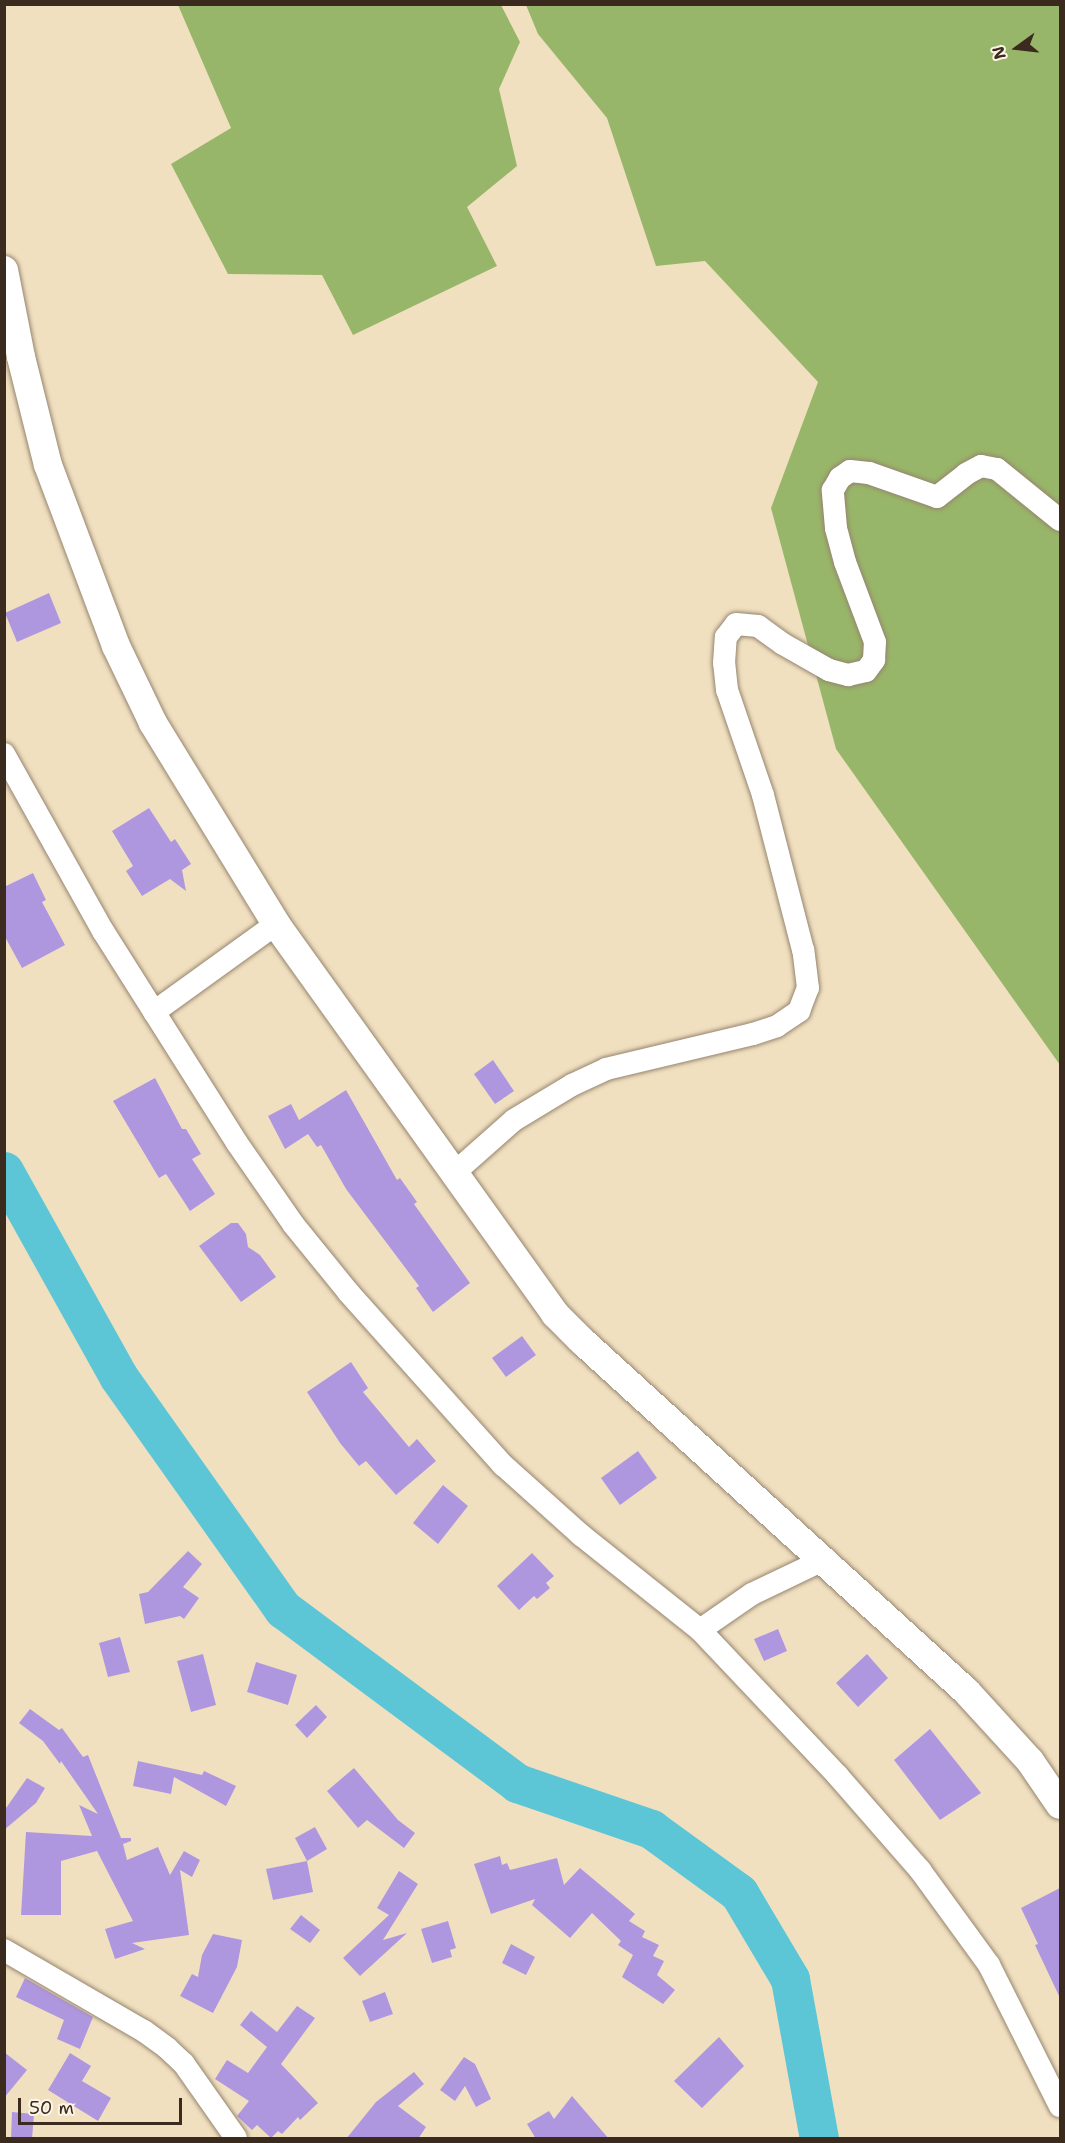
<!DOCTYPE html>
<html>
<head>
<meta charset="utf-8">
<style>
  body { margin:0 }
  #map { position:relative; width:1065px; height:2143px; overflow:hidden; background:#f1e0c0; font-family:"Shantell Sans",sans-serif }
  div>[style] { position:absolute }
  .forest>* { inset:0; background:#98b669 }
  .river>* { height:39px; margin:-19.5px; padding:0 19.5px; transform-origin:19.5px; border-radius:19.5px; background:#5cc6d7 }
  .building>* { inset:0; background:#af97e0 }
  .roads { filter:drop-shadow(0 0 2px #96856f) drop-shadow(0 0 2px #96856f) }
  .minor>* { height:22px; margin:-11px; padding:0 11px; transform-origin:11px; border-radius:11px; background:#fff }
  .tertiary>* { height:28px; margin:-14px; padding:0 14px; transform-origin:14px; border-radius:14px; background:#fff }
  span { translate:-50% -50%; white-space:nowrap; text-align:center; line-height:1.15; -webkit-text-stroke:6px #fcf5e5; paint-order:stroke }
  .frame { position:absolute; inset:0; border:6px solid #3b2a1e; pointer-events:none }
  .north { position:absolute; left:987px; top:18px; width:60px; height:60px; -webkit-text-stroke:4px #fcf5e5; paint-order:stroke; rotate:255deg; font-size:16px; font-weight:700; line-height:24px; text-align:center; color:#3b2a1e }
  .north::after { content:''; display:block; margin:auto; width:21px; height:27px; background:#3b2a1e; clip-path:polygon(50% 0,100% 100%,50% 72%,0 100%) }
  .scale { position:absolute; left:18px; top:2098px; width:164px; height:27px; box-sizing:border-box; border:3px solid #3b2a1e; border-top:0; padding-left:8px; font-size:18px; line-height:21px; white-space:nowrap; color:#3b2a1e; -webkit-text-stroke:4px #fcf5e5; paint-order:stroke }
</style>
</head>
<body>
<div id="map">
  <div class="forest">
    <div style="clip-path:polygon(178px 5px,501px 5px,520px 42px,499px 89px,517px 166px,467px 207px,497px 266px,353px 335px,322px 275px,228px 274px,171px 164px,231px 128px)"></div>
    <div style="clip-path:polygon(526px 5px,1060px 5px,1060px 1065px,836px 749px,771px 508px,818px 382px,705px 261px,656px 266px,607px 118px,538px 34px)"></div>
  </div>
  <div class="river">
    <div style="left:4px;top:1171px;width:235px;rotate:60.9deg"></div>
    <div style="left:118px;top:1376px;width:286px;rotate:54.7deg"></div>
    <div style="left:283px;top:1609px;width:292px;rotate:36.6deg"></div>
    <div style="left:517px;top:1783px;width:142px;rotate:18.9deg"></div>
    <div style="left:651px;top:1829px;width:109px;rotate:36deg"></div>
    <div style="left:739px;top:1893px;width:100px;rotate:59.3deg"></div>
    <div style="left:790px;top:1979px;width:162px;rotate:79.7deg"></div>
  </div>
  <div class="building">
    <div style="clip-path:polygon(49px 593px,61px 623px,17px 642px,5px 613px)"></div>
    <div style="clip-path:polygon(149px 808px,171px 842px,175px 839px,191px 864px,182px 870px,186px 891px,170px 879px,142px 896px,126px 871px,133px 866px,112px 831px)"></div>
    <div style="clip-path:polygon(33px 873px,46px 900px,42px 902px,65px 945px,22px 968px,4px 935px,4px 887px)"></div>
    <div style="clip-path:polygon(493px 1060px,514px 1091px,495px 1104px,474px 1074px)"></div>
    <div style="clip-path:polygon(155px 1078px,182px 1129px,186px 1129px,201px 1154px,192px 1159px,215px 1194px,190px 1211px,166px 1174px,159px 1178px,113px 1101px)"></div>
    <div style="clip-path:polygon(346px 1090px,397px 1180px,400px 1178px,417px 1202px,414px 1204px,470px 1283px,433px 1312px,416px 1288px,419px 1286px,346px 1189px,321px 1145px,317px 1147px,308px 1134px,285px 1149px,268px 1116px,291px 1104px,299px 1120px)"></div>
    <div style="clip-path:polygon(231px 1223px,238px 1223px,246px 1234px,248px 1247px,260px 1255px,276px 1277px,241px 1302px,199px 1246px)"></div>
    <div style="clip-path:polygon(522px 1336px,536px 1355px,506px 1377px,492px 1358px)"></div>
    <div style="clip-path:polygon(351px 1362px,368px 1388px,363px 1392px,409px 1447px,417px 1439px,436px 1461px,396px 1495px,366px 1461px,359px 1466px,340px 1443px,307px 1392px)"></div>
    <div style="clip-path:polygon(638px 1451px,657px 1478px,620px 1505px,601px 1478px)"></div>
    <div style="clip-path:polygon(443px 1485px,468px 1506px,438px 1544px,413px 1523px)"></div>
    <div style="clip-path:polygon(188px 1551px,202px 1564px,183px 1587px,199px 1598px,184px 1619px,180px 1616px,145px 1624px,139px 1594px,148px 1592px)"></div>
    <div style="clip-path:polygon(532px 1553px,554px 1576px,546px 1583px,550px 1588px,537px 1599px,534px 1596px,519px 1610px,497px 1586px)"></div>
    <div style="clip-path:polygon(778px 1629px,787px 1651px,764px 1661px,754px 1639px)"></div>
    <div style="clip-path:polygon(120px 1637px,130px 1672px,108px 1677px,99px 1643px)"></div>
    <div style="clip-path:polygon(203px 1654px,216px 1705px,191px 1712px,177px 1661px)"></div>
    <div style="clip-path:polygon(867px 1654px,888px 1678px,858px 1707px,836px 1683px)"></div>
    <div style="clip-path:polygon(256px 1662px,297px 1675px,288px 1705px,247px 1692px)"></div>
    <div style="clip-path:polygon(316px 1705px,327px 1717px,307px 1738px,295px 1725px)"></div>
    <div style="clip-path:polygon(30px 1709px,59px 1730px,62px 1728px,83px 1757px,88px 1755px,121px 1838px,131px 1838px,131px 1841px,123px 1844px,127px 1860px,158px 1847px,170px 1875px,184px 1851px,200px 1860px,192px 1877px,180px 1870px,189px 1935px,132px 1943px,145px 1949px,115px 1959px,105px 1929px,133px 1921px,97px 1851px,61px 1861px,61px 1915px,21px 1915px,26px 1832px,92px 1836px,79px 1805px,98px 1814px,61px 1761px,60px 1764px,43px 1741px,19px 1723px)"></div>
    <div style="clip-path:polygon(930px 1729px,981px 1793px,940px 1820px,894px 1760px)"></div>
    <div style="clip-path:polygon(138px 1761px,202px 1775px,204px 1771px,236px 1786px,226px 1806px,174px 1777px,171px 1794px,133px 1786px)"></div>
    <div style="clip-path:polygon(354px 1768px,398px 1820px,415px 1833px,404px 1848px,367px 1820px,358px 1828px,327px 1791px)"></div>
    <div style="clip-path:polygon(27px 1778px,45px 1788px,36px 1803px,4px 1830px,4px 1811px)"></div>
    <div style="clip-path:polygon(315px 1827px,327px 1849px,307px 1861px,295px 1838px)"></div>
    <div style="clip-path:polygon(500px 1856px,502px 1865px,507px 1863px,510px 1870px,557px 1858px,564px 1885px,580px 1868px,635px 1914px,629px 1921px,645px 1931px,642px 1937px,659px 1945px,653px 1956px,664px 1961px,657px 1975px,675px 1990px,663px 2004px,622px 1977px,633px 1955px,618px 1945px,621px 1941px,592px 1913px,570px 1938px,532px 1905px,535px 1899px,491px 1914px,474px 1864px)"></div>
    <div style="clip-path:polygon(307px 1861px,313px 1892px,273px 1900px,266px 1869px)"></div>
    <div style="clip-path:polygon(399px 1871px,418px 1884px,383px 1940px,407px 1933px,360px 1976px,343px 1958px,389px 1915px,377px 1908px)"></div>
    <div style="clip-path:polygon(1060px 1888px,1060px 1998px,1035px 1945px,1038px 1944px,1021px 1908px)"></div>
    <div style="clip-path:polygon(301px 1915px,320px 1930px,310px 1943px,290px 1929px)"></div>
    <div style="clip-path:polygon(448px 1921px,456px 1948px,450px 1950px,452px 1957px,432px 1963px,421px 1929px)"></div>
    <div style="clip-path:polygon(213px 1934px,242px 1940px,237px 1967px,213px 2013px,180px 1996px,192px 1974px,198px 1977px,202px 1955px)"></div>
    <div style="clip-path:polygon(511px 1944px,535px 1957px,526px 1975px,502px 1963px)"></div>
    <div style="clip-path:polygon(25px 1978px,93px 2017px,80px 2049px,57px 2039px,64px 2020px,16px 1997px)"></div>
    <div style="clip-path:polygon(385px 1992px,393px 2014px,370px 2022px,362px 2001px)"></div>
    <div style="clip-path:polygon(297px 2006px,315px 2018px,281px 2064px,318px 2103px,300px 2120px,298px 2117px,282px 2134px,278px 2131px,271px 2138px,257px 2125px,252px 2130px,237px 2116px,249px 2101px,215px 2079px,227px 2060px,248px 2073px,267px 2047px,240px 2025px,251px 2011px,277px 2032px)"></div>
    <div style="clip-path:polygon(719px 2037px,744px 2066px,702px 2108px,674px 2081px)"></div>
    <div style="clip-path:polygon(4px 2052px,27px 2070px,4px 2098px)"></div>
    <div style="clip-path:polygon(70px 2053px,91px 2066px,82px 2081px,111px 2098px,98px 2121px,48px 2090px)"></div>
    <div style="clip-path:polygon(464px 2057px,475px 2064px,491px 2099px,476px 2107px,465px 2086px,455px 2101px,440px 2090px)"></div>
    <div style="clip-path:polygon(414px 2072px,424px 2084px,398px 2106px,426px 2127px,418px 2139px,346px 2139px,376px 2102px)"></div>
    <div style="clip-path:polygon(572px 2096px,609px 2139px,536px 2139px,527px 2124px,549px 2111px,554px 2119px)"></div>
    <div style="clip-path:polygon(12px 2112px,34px 2114px,32px 2139px,11px 2139px)"></div>
  </div>
  <div class="roads">
    <div class="minor">
      <div style="left:4px;top:754px;width:203px;rotate:60.8deg"></div>
      <div style="left:103px;top:931px;width:251px;rotate:57.7deg"></div>
      <div style="left:237px;top:1143px;width:98px;rotate:55.3deg"></div>
      <div style="left:293px;top:1224px;width:89px;rotate:50.9deg"></div>
      <div style="left:349px;top:1293px;width:231px;rotate:48.2deg"></div>
      <div style="left:503px;top:1465px;width:105px;rotate:41.9deg"></div>
      <div style="left:581px;top:1535px;width:152px;rotate:38.6deg"></div>
      <div style="left:700px;top:1630px;width:201px;rotate:46.6deg"></div>
      <div style="left:838px;top:1776px;width:125px;rotate:48.9deg"></div>
      <div style="left:920px;top:1870px;width:117px;rotate:54deg"></div>
      <div style="left:989px;top:1965px;width:158px;rotate:63.3deg"></div>
      <div style="left:154px;top:1012px;width:150px;rotate:-35.8deg"></div>
      <div style="left:453px;top:1174px;width:81px;rotate:-41.5deg"></div>
      <div style="left:514px;top:1120px;width:68px;rotate:-31.1deg"></div>
      <div style="left:572px;top:1085px;width:38px;rotate:-25deg"></div>
      <div style="left:606px;top:1069px;width:151px;rotate:-13.4deg"></div>
      <div style="left:753px;top:1034px;width:25px;rotate:-18deg"></div>
      <div style="left:777px;top:1026px;width:27px;rotate:-34deg"></div>
      <div style="left:799px;top:1011px;width:25px;rotate:-69deg"></div>
      <div style="left:808px;top:988px;width:38px;rotate:-97deg"></div>
      <div style="left:803px;top:950px;width:160px;rotate:-104.5deg"></div>
      <div style="left:763px;top:795px;width:111px;rotate:-108.9deg"></div>
      <div style="left:727px;top:690px;width:27px;rotate:-96deg"></div>
      <div style="left:724px;top:663px;width:26px;rotate:-86deg"></div>
      <div style="left:726px;top:637px;width:16px;rotate:-52deg"></div>
      <div style="left:736px;top:624px;width:22px;rotate:5deg"></div>
      <div style="left:758px;top:626px;width:31px;rotate:36deg"></div>
      <div style="left:783px;top:644px;width:53px;rotate:29.5deg"></div>
      <div style="left:829px;top:670px;width:20px;rotate:15deg"></div>
      <div style="left:848px;top:675px;width:18px;rotate:-13deg"></div>
      <div style="left:866px;top:671px;width:14px;rotate:-54deg"></div>
      <div style="left:874px;top:660px;width:18px;rotate:-87deg"></div>
      <div style="left:875px;top:642px;width:85px;rotate:-110.6deg"></div>
      <div style="left:845px;top:562px;width:35px;rotate:-105deg"></div>
      <div style="left:836px;top:528px;width:38px;rotate:-95deg"></div>
      <div style="left:833px;top:490px;width:14px;rotate:-60deg"></div>
      <div style="left:840px;top:478px;width:12px;rotate:-35deg"></div>
      <div style="left:850px;top:471px;width:19px;rotate:6deg"></div>
      <div style="left:869px;top:473px;width:72px;rotate:19.4deg"></div>
      <div style="left:937px;top:497px;width:37px;rotate:-38deg"></div>
      <div style="left:966px;top:474px;width:17px;rotate:-28deg"></div>
      <div style="left:981px;top:466px;width:16px;rotate:11deg"></div>
      <div style="left:997px;top:469px;width:81px;rotate:39deg"></div>
      <div style="left:700px;top:1630px;width:63px;rotate:-34.7deg"></div>
      <div style="left:752px;top:1594px;width:79px;rotate:-25.6deg"></div>
      <div style="left:4px;top:1950px;width:162px;rotate:30.1deg"></div>
      <div style="left:144px;top:2031px;width:29px;rotate:36deg"></div>
      <div style="left:167px;top:2048px;width:23px;rotate:43deg"></div>
      <div style="left:184px;top:2064px;width:90px;rotate:54.9deg"></div>
    </div>
    <div class="tertiary">
      <div style="left:4px;top:270px;width:89px;rotate:78.9deg"></div>
      <div style="left:21px;top:357px;width:111px;rotate:76deg"></div>
      <div style="left:48px;top:465px;width:193px;rotate:69.4deg"></div>
      <div style="left:116px;top:646px;width:85px;rotate:64.3deg"></div>
      <div style="left:153px;top:723px;width:236px;rotate:58.5deg"></div>
      <div style="left:276px;top:924px;width:480px;rotate:54.4deg"></div>
      <div style="left:555px;top:1314px;width:38px;rotate:45deg"></div>
      <div style="left:582px;top:1341px;width:520px;rotate:42.35deg"></div>
      <div style="left:966px;top:1691px;width:95px;rotate:47.6deg"></div>
      <div style="left:1030px;top:1761px;width:53px;rotate:55.7deg"></div>
    </div>
  </div>
  <div class="frame"></div>
  <div class="north">N</div>
  <div class="scale">50 m</div>
</div>
</body>
</html>
